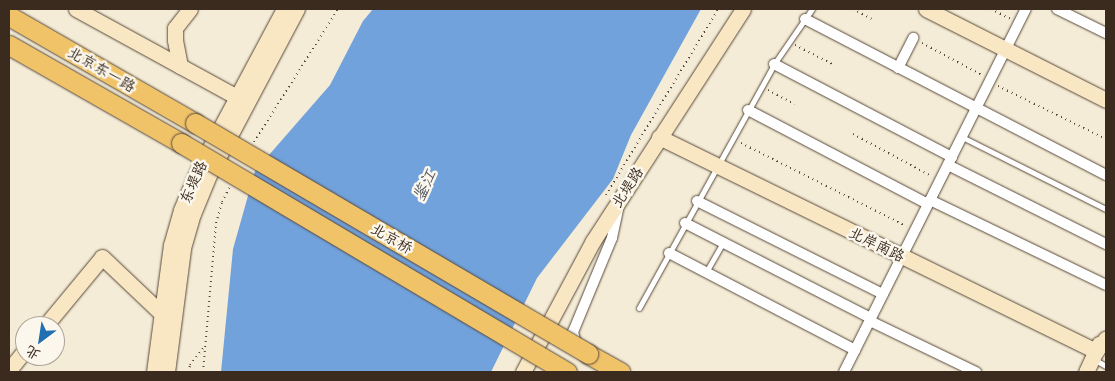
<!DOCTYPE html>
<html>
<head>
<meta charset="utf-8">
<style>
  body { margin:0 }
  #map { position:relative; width:1115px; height:381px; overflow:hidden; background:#f4ecd6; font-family:"Patrick Hand","LXGW WenKai TC",sans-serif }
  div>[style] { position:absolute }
  .water>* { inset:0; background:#71a2dc }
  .path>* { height:2px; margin-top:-1px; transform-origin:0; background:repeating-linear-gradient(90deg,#57473a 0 1px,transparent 0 5px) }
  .roads { filter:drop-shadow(0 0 1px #57473a) drop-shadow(0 0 1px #57473a) }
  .lane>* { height:5px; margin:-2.5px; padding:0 2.5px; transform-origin:2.5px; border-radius:2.5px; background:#fff }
  .street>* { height:10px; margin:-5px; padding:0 5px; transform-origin:5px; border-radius:5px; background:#fff }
  .secondary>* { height:15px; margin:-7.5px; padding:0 7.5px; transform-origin:7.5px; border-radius:7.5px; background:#f9e7c3 }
  .highway>* { height:19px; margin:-9.5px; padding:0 9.5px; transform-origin:9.5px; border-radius:9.5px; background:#f0c369 }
  .bridges { filter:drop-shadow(0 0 1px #57473a) drop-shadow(0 0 1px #57473a) }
  .highway-bridge>* { height:19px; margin:-9.5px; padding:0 9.5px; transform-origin:9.5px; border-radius:9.5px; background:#f0c369 }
  span { translate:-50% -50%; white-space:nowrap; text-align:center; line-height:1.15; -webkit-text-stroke:5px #fbf7ec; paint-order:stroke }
  .street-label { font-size:15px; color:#3b2a1e }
  .water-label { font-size:16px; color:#4e5460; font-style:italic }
  .frame { position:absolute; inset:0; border:10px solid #3b2a1e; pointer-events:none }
  .north { position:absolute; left:15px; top:316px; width:50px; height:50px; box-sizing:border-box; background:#fbf7ec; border:1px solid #aea59a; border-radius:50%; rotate:211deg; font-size:14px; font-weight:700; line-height:20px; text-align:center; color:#3b2a1e }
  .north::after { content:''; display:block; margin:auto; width:18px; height:22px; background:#1f6fb2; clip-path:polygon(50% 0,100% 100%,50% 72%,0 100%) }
</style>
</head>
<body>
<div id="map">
  <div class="water">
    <div style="clip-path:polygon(373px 9px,701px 9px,631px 135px,613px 179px,537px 278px,491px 372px,221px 372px,233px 249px,255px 171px,330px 85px,363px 21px)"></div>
  </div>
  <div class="path">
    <div style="left:853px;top:9px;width:21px;rotate:28deg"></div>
    <div style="left:991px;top:9px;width:22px;rotate:27deg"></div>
    <div style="left:922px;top:43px;width:68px;rotate:28.1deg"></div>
    <div style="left:795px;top:45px;width:42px;rotate:27.2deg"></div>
    <div style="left:998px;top:86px;width:120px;rotate:26.1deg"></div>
    <div style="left:768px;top:90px;width:30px;rotate:28deg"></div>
    <div style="left:853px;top:134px;width:89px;rotate:28.3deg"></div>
    <div style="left:254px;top:142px;width:157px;rotate:-57.7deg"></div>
    <div style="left:741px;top:143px;width:185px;rotate:26.7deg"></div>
    <div style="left:606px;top:195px;width:217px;rotate:-58.9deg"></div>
    <div style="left:188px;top:372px;width:7px;rotate:-74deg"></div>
    <div style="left:190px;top:365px;width:24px;rotate:-52deg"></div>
    <div style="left:203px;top:372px;width:150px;rotate:-85deg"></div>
    <div style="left:216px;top:223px;width:22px;rotate:-74deg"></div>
    <div style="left:222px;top:202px;width:16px;rotate:-63deg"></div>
  </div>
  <div class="roads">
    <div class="lane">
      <div style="left:962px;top:137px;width:161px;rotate:26.6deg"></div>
      <div style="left:706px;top:272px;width:34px;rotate:-60deg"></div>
      <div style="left:639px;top:308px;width:279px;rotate:-61deg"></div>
      <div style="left:774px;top:64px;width:67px;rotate:-55.4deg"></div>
      <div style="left:1095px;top:360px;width:13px;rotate:29deg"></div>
    </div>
    <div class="street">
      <div style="left:1057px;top:9px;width:55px;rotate:26.1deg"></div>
      <div style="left:805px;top:19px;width:339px;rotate:27.4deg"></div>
      <div style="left:774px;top:64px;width:201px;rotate:27.6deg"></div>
      <div style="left:898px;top:68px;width:34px;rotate:-63deg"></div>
      <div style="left:748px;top:110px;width:203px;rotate:27.6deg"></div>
      <div style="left:948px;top:165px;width:177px;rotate:26.6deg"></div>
      <div style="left:930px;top:200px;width:195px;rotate:25.8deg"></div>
      <div style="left:697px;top:201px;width:208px;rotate:26.6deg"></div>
      <div style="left:685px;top:223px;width:209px;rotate:27.1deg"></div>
      <div style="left:669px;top:253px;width:210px;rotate:27.5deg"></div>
      <div style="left:870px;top:321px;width:118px;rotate:25.7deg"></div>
      <div style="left:577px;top:347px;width:16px;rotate:-105deg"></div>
      <div style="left:573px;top:332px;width:102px;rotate:-67.5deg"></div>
      <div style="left:612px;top:238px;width:33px;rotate:-78deg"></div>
      <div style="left:844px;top:372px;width:406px;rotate:-63.4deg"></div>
    </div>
    <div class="secondary">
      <div style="left:76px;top:9px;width:192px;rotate:28.7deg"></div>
      <div style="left:926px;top:9px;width:202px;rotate:26.8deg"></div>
      <div style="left:180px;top:66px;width:26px;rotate:-101deg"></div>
      <div style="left:175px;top:40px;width:12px;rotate:-90deg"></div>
      <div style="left:175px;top:28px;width:24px;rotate:-52deg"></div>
      <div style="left:659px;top:137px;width:487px;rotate:26.1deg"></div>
      <div style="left:1096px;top:351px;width:16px;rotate:-52deg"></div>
      <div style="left:45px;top:326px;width:89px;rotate:-50.4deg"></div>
      <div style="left:102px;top:257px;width:81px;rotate:43.5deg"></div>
      <div style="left:9px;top:370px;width:26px;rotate:-51deg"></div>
      <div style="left:154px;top:372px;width:128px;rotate:-82.4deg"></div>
      <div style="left:171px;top:245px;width:36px;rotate:-74deg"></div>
      <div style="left:181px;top:210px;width:43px;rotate:-67deg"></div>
      <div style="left:198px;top:170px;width:183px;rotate:-61.9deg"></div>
      <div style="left:167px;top:372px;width:125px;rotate:-82.6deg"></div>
      <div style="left:183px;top:248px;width:35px;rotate:-74deg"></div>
      <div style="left:193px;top:214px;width:42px;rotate:-67.7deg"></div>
      <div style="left:209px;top:175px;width:188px;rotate:-62.1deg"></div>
      <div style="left:523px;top:372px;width:149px;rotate:-61.9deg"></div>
      <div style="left:593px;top:241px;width:276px;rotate:-57.1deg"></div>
      <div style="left:1086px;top:372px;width:31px;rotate:-65deg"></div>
    </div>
    <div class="highway">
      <div style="left:9px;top:16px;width:215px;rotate:29.9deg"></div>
      <div style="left:9px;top:45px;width:198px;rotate:29.7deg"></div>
      <div style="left:588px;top:354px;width:37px;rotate:29deg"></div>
    </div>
  </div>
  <div class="bridges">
    <div class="highway-bridge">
      <div style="left:195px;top:123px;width:456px;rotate:30.4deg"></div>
      <div style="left:181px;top:143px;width:449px;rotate:30.7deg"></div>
    </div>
  </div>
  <div class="street-label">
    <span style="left:102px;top:69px;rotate:30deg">北京东一路</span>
    <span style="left:193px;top:182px;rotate:-66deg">东堤路</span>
    <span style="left:627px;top:187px;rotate:-57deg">北堤路</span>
    <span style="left:392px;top:238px;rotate:30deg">北京桥</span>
    <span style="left:877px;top:244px;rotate:26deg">北岸南路</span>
  </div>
  <div class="water-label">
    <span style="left:424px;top:185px;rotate:-64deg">鉴江</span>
  </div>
  <div class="frame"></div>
  <div class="north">北</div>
</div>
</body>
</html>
